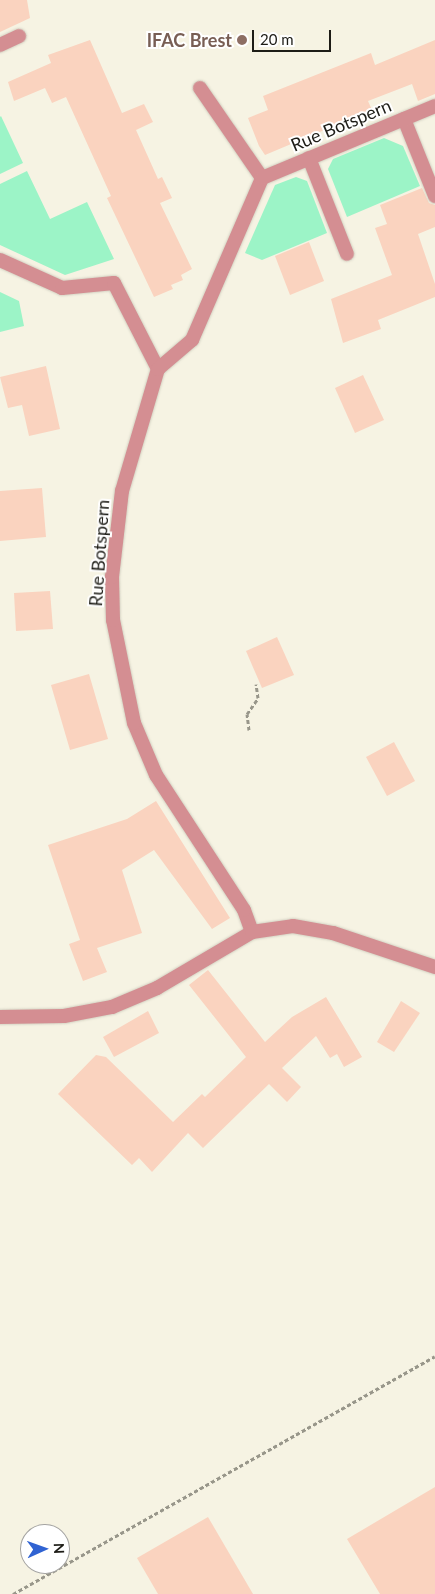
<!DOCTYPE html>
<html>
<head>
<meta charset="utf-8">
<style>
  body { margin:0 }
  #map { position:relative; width:435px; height:1594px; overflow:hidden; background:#f6f3e3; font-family:Lato,sans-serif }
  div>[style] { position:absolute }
  .green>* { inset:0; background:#9cf4c7 }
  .building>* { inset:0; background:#fad3bf }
  .path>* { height:3px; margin-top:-1.5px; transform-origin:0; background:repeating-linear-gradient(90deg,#98968a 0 4px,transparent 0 6.5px) }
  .roads { filter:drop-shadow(0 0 1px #d3d1c2) drop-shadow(0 0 1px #d3d1c2) }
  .minor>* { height:14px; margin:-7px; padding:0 7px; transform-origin:7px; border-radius:7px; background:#d48e92 }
  .dots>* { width:14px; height:14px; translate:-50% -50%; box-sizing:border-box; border:2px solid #fff; border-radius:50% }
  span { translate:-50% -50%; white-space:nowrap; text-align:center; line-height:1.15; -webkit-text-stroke:4px #fff; paint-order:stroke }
  .education-label { font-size:18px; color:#785e54; font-weight:700 }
  .right { translate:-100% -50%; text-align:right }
  .street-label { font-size:18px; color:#1d1c16 }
  .north { position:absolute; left:20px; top:1524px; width:50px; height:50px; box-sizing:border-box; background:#fff; border:1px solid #a5a4a2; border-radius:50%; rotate:88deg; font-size:14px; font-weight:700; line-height:20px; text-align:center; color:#1d1c16 }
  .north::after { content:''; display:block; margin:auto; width:18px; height:22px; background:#3063d2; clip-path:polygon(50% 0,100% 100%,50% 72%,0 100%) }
  .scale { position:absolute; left:252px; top:30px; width:79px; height:22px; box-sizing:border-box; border:2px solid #1d1c16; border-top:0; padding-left:6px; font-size:15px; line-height:18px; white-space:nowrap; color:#1d1c16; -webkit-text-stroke:4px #fff; paint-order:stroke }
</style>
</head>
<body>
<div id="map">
  <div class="green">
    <div style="clip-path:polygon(1px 116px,23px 163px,0 174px,0 117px)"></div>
    <div style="clip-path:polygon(384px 138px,403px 146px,420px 186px,347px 217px,328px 169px,333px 159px)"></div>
    <div style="clip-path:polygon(27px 171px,50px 219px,87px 202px,114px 259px,65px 275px,0 245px,0 184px)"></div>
    <div style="clip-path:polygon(296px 177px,307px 181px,327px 233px,262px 260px,245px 253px,275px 185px)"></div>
    <div style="clip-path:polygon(0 292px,19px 301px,24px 326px,0 332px)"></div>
  </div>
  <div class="building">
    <div style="clip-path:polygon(0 0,27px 0,30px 18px,0 32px)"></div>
    <div style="clip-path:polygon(90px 40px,122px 113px,144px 104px,153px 122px,136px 130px,158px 179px,162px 177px,172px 198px,160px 203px,192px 269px,181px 275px,183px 280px,171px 285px,173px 289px,154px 297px,107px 198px,111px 196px,66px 97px,52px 103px,45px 88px,14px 101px,8px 82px,51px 63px,48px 55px)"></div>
    <div style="clip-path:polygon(435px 40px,435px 94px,418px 101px,412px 84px,368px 101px,372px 110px,265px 155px,259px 146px,248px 118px,268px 110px,263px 96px,371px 53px,375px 65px)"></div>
    <div style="clip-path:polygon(422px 188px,429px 203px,435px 205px,435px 227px,418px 234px,435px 284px,435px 297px,378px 320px,381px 329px,343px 343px,331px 299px,392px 275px,375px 228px,387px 224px,380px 205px)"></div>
    <div style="clip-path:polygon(309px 242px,324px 281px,290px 295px,275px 256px)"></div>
    <div style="clip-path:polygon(46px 366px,60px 429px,29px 436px,22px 405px,8px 408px,0 377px)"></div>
    <div style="clip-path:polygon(363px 375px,384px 420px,355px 433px,335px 388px)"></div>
    <div style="clip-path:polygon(42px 488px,46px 537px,0 541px,0 491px)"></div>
    <div style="clip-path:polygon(50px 591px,53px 629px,16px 631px,14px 593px)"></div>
    <div style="clip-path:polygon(277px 637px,294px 675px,262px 688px,246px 651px)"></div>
    <div style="clip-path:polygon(89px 674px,108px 739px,70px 750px,51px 685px)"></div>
    <div style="clip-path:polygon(394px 742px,415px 781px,387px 796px,366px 757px)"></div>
    <div style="clip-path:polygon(156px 801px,230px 918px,212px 929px,154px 850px,122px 870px,142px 933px,97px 948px,107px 972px,83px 981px,69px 944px,80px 940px,48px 845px,127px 819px)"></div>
    <div style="clip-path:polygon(208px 970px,265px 1042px,292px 1017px,326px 997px,362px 1057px,344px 1067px,337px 1054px,330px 1058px,316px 1036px,282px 1068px,301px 1087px,287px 1102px,269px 1084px,203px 1148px,188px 1133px,152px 1172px,139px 1158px,132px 1165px,58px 1094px,96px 1055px,106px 1057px,173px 1122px,202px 1094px,205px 1097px,246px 1057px,189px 985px)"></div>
    <div style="clip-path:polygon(401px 1001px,420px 1013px,394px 1052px,377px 1042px)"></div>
    <div style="clip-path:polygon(148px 1011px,159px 1033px,114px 1057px,103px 1037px)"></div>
    <div style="clip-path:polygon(435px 1487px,435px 1594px,380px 1594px,347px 1539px)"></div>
    <div style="clip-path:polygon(208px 1517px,253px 1594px,158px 1594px,137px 1558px)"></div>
  </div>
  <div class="path">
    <div style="left:249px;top:730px;width:16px;rotate:-97deg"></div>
    <div style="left:247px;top:714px;width:19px;rotate:-55deg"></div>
    <div style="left:258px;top:698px;width:14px;rotate:-98deg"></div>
    <div style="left:13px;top:1594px;width:484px;rotate:-29.4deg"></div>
  </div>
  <div class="roads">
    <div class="minor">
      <div style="left:0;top:45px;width:21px;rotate:-25deg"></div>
      <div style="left:200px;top:88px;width:109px;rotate:55.4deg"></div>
      <div style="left:404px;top:119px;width:83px;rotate:68.1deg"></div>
      <div style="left:309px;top:158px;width:103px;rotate:68.4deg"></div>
      <div style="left:0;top:260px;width:68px;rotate:24.3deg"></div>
      <div style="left:62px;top:288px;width:52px;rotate:-5.5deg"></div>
      <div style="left:114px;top:283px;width:97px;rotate:62.9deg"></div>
      <div style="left:252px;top:932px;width:23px;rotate:-110deg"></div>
      <div style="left:244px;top:910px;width:161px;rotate:-123.1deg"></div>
      <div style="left:156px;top:775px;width:56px;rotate:-112.9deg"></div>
      <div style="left:134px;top:723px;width:105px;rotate:-101.5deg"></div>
      <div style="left:113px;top:620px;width:43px;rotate:-91.3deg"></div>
      <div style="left:112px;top:577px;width:87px;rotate:-83.4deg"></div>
      <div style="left:122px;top:491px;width:127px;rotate:-73.6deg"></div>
      <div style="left:158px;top:369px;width:45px;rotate:-40.5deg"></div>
      <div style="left:192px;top:340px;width:176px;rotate:-66.6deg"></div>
      <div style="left:262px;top:178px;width:187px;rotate:-22.6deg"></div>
      <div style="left:0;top:1017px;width:64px;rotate:-0.9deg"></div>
      <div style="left:64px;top:1016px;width:49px;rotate:-10.6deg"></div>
      <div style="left:112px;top:1007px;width:49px;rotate:-22.9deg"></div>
      <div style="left:157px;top:988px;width:110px;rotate:-30.5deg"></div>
      <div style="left:252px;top:932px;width:41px;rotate:-8.3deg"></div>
      <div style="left:293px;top:926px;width:41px;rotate:9.9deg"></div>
      <div style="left:333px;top:933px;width:108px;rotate:18.4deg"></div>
    </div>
  </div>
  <div class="dots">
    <div style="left:242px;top:40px;background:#8d6e63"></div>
  </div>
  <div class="education-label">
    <span class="right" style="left:232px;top:40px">IFAC Brest</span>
  </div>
  <div class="street-label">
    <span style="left:341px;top:125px;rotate:-23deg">Rue Botspern</span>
    <span style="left:99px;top:553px;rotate:-86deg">Rue Botspern</span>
  </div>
  <div class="north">N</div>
  <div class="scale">20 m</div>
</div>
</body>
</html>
